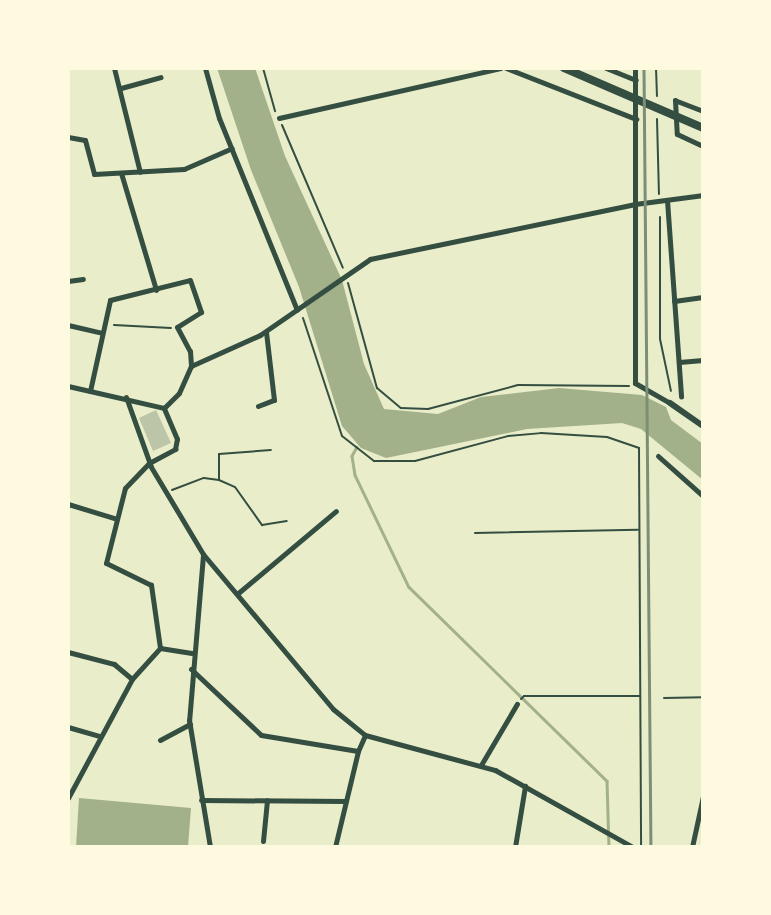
<!DOCTYPE html>
<html>
<head>
<meta charset="utf-8">
<style>
  body { margin:0 }
  #map { position:relative; width:771px; height:915px; overflow:hidden; background:#e9edc9; font-family:"PT Sans Narrow",sans-serif }
  div>[style] { position:absolute }
  .water>* { inset:0; background:#a3b18a }
  .stream>* { height:2.5px; margin:-1.25px; padding:0 1.25px; transform-origin:1.25px; border-radius:1.25px; background:#a3b18a }
  .building>* { inset:0; background:#bcc5a7 }
  .path>* { height:2px; margin:-1px; padding:0 1px; transform-origin:1px; border-radius:1px; background:#344e41 }
  .minor>* { height:5px; margin:-2.5px; padding:0 2.5px; transform-origin:2.5px; border-radius:2.5px; background:#344e41 }
  .tertiary>* { height:6px; margin:-3px; padding:0 3px; transform-origin:3px; border-radius:3px; background:#344e41 }
  .primary>* { height:8px; margin:-4px; padding:0 4px; transform-origin:4px; border-radius:4px; background:#344e41 }
  .rail>* { height:2.5px; margin:-1.25px; padding:0 1.25px; transform-origin:1.25px; border-radius:1.25px; background:#7c8e77 }
  span { translate:-50% -50%; white-space:nowrap; text-align:center; line-height:1.15; -webkit-text-stroke:5px #fefae0; paint-order:stroke }
  .frame { position:absolute; inset:0; border:70px solid #fefae0; pointer-events:none }
</style>
</head>
<body>
<div id="map">
  <div class="water">
    <div style="clip-path:polygon(217px 68px,255px 68px,285px 156px,342px 280px,364px 364px,384px 409px,438px 414px,481px 397px,559px 388px,642px 395px,666px 407px,671px 420px,703px 444px,703px 480px,641px 429px,622px 423px,527px 429px,386px 458px,361px 448px,342px 426px,299px 287px,251px 170px)"></div>
    <div style="clip-path:polygon(79px 798px,191px 808px,188px 847px,76px 847px)"></div>
  </div>
  <div class="stream">
    <div style="left:357px;top:447px;width:10px;rotate:119deg"></div>
    <div style="left:352px;top:456px;width:19px;rotate:81deg"></div>
    <div style="left:355px;top:475px;width:124px;rotate:64.3deg"></div>
    <div style="left:409px;top:587px;width:277px;rotate:44.4deg"></div>
    <div style="left:607px;top:781px;width:66px;rotate:88.3deg"></div>
  </div>
  <div class="building">
    <div style="clip-path:polygon(156px 410px,171px 443px,153px 451px,139px 418px)"></div>
  </div>
  <div class="path">
    <div style="left:263px;top:68px;width:45px;rotate:74.4deg"></div>
    <div style="left:656px;top:68px;width:28px;rotate:88deg"></div>
    <div style="left:657px;top:119px;width:75px;rotate:88.5deg"></div>
    <div style="left:282px;top:125px;width:155px;rotate:66.9deg"></div>
    <div style="left:660px;top:217px;width:122px;rotate:90deg"></div>
    <div style="left:660px;top:339px;width:53px;rotate:78.1deg"></div>
    <div style="left:348px;top:283px;width:109px;rotate:74.6deg"></div>
    <div style="left:377px;top:388px;width:31px;rotate:40deg"></div>
    <div style="left:401px;top:408px;width:27px;rotate:2deg"></div>
    <div style="left:428px;top:409px;width:93px;rotate:-14.9deg"></div>
    <div style="left:518px;top:385px;width:111px;rotate:0.5deg"></div>
    <div style="left:303px;top:318px;width:124px;rotate:71.7deg"></div>
    <div style="left:342px;top:436px;width:41px;rotate:38deg"></div>
    <div style="left:374px;top:461px;width:41px"></div>
    <div style="left:415px;top:461px;width:96px;rotate:-15deg"></div>
    <div style="left:508px;top:436px;width:33px;rotate:-5deg"></div>
    <div style="left:541px;top:433px;width:66px;rotate:3.5deg"></div>
    <div style="left:607px;top:437px;width:34px;rotate:19deg"></div>
    <div style="left:639px;top:448px;width:398px;rotate:89.7deg"></div>
    <div style="left:114px;top:325px;width:57px;rotate:3deg"></div>
    <div style="left:219px;top:479px;width:25px;rotate:-90deg"></div>
    <div style="left:219px;top:454px;width:52px;rotate:-4.4deg"></div>
    <div style="left:172px;top:490px;width:34px;rotate:-21deg"></div>
    <div style="left:204px;top:478px;width:15px;rotate:8deg"></div>
    <div style="left:219px;top:480px;width:17px;rotate:24deg"></div>
    <div style="left:235px;top:487px;width:47px;rotate:54.6deg"></div>
    <div style="left:262px;top:525px;width:25px;rotate:-9deg"></div>
    <div style="left:475px;top:533px;width:163px;rotate:-1.1deg"></div>
    <div style="left:664px;top:698px;width:39px;rotate:-1deg"></div>
    <div style="left:521px;top:699px;width:4px;rotate:-45deg"></div>
    <div style="left:524px;top:696px;width:116px"></div>
  </div>
  <div class="minor">
    <div style="left:114px;top:68px;width:107px;rotate:76deg"></div>
    <div style="left:205px;top:68px;width:52px;rotate:74.4deg"></div>
    <div style="left:219px;top:118px;width:207px;rotate:67.9deg"></div>
    <div style="left:506px;top:68px;width:140px;rotate:21.4deg"></div>
    <div style="left:606px;top:68px;width:32px;rotate:22deg"></div>
    <div style="left:635px;top:68px;width:315px;rotate:90deg"></div>
    <div style="left:635px;top:383px;width:40px;rotate:29.7deg"></div>
    <div style="left:121px;top:88px;width:41px;rotate:-15.4deg"></div>
    <div style="left:703px;top:111px;width:30px;rotate:-159deg"></div>
    <div style="left:675px;top:100px;width:34px;rotate:87deg"></div>
    <div style="left:677px;top:134px;width:29px;rotate:25deg"></div>
    <div style="left:279px;top:118px;width:227px;rotate:-12.7deg"></div>
    <div style="left:68px;top:137px;width:17px;rotate:10deg"></div>
    <div style="left:85px;top:140px;width:35px;rotate:75deg"></div>
    <div style="left:94px;top:174px;width:90px;rotate:-3.2deg"></div>
    <div style="left:184px;top:169px;width:52px;rotate:-23.6deg"></div>
    <div style="left:121px;top:173px;width:122px;rotate:73.3deg"></div>
    <div style="left:667px;top:200px;width:197px;rotate:85.9deg"></div>
    <div style="left:68px;top:281px;width:15px;rotate:-8deg"></div>
    <div style="left:674px;top:301px;width:29px;rotate:-8deg"></div>
    <div style="left:68px;top:325px;width:35px;rotate:13deg"></div>
    <div style="left:679px;top:362px;width:24px;rotate:-5deg"></div>
    <div style="left:68px;top:386px;width:98px;rotate:12.9deg"></div>
    <div style="left:164px;top:408px;width:21px;rotate:-45deg"></div>
    <div style="left:179px;top:393px;width:30px;rotate:-66deg"></div>
    <div style="left:191px;top:366px;width:76px;rotate:-24.2deg"></div>
    <div style="left:260px;top:335px;width:134px;rotate:-34.6deg"></div>
    <div style="left:370px;top:259px;width:271px;rotate:-11.7deg"></div>
    <div style="left:635px;top:204px;width:69px;rotate:-7.5deg"></div>
    <div style="left:90px;top:391px;width:93px;rotate:-77.6deg"></div>
    <div style="left:110px;top:300px;width:82px;rotate:-14deg"></div>
    <div style="left:190px;top:280px;width:34px;rotate:71deg"></div>
    <div style="left:201px;top:312px;width:28px;rotate:148deg"></div>
    <div style="left:177px;top:327px;width:27px;rotate:62deg"></div>
    <div style="left:190px;top:351px;width:15px;rotate:86deg"></div>
    <div style="left:126px;top:397px;width:74px;rotate:70.3deg"></div>
    <div style="left:151px;top:467px;width:101px;rotate:59.1deg"></div>
    <div style="left:203px;top:554px;width:202px;rotate:50deg"></div>
    <div style="left:333px;top:709px;width:41px;rotate:39.1deg"></div>
    <div style="left:365px;top:735px;width:135px;rotate:15.1deg"></div>
    <div style="left:495px;top:770px;width:158px;rotate:29.2deg"></div>
    <div style="left:258px;top:406px;width:17px;rotate:-21deg"></div>
    <div style="left:274px;top:400px;width:68px;rotate:-96.7deg"></div>
    <div style="left:658px;top:456px;width:60px;rotate:41.6deg"></div>
    <div style="left:68px;top:504px;width:51px;rotate:17deg"></div>
    <div style="left:203px;top:555px;width:166px;rotate:94.8deg"></div>
    <div style="left:189px;top:720px;width:129px;rotate:80.6deg"></div>
    <div style="left:237px;top:594px;width:129px;rotate:-40deg"></div>
    <div style="left:160px;top:648px;width:64px;rotate:-98.1deg"></div>
    <div style="left:151px;top:585px;width:50px;rotate:-153.9deg"></div>
    <div style="left:106px;top:563px;width:77px;rotate:-75.8deg"></div>
    <div style="left:125px;top:488px;width:35px;rotate:-46deg"></div>
    <div style="left:149px;top:463px;width:30px;rotate:-28deg"></div>
    <div style="left:175px;top:449px;width:10px;rotate:-79deg"></div>
    <div style="left:177px;top:439px;width:34px;rotate:-113deg"></div>
    <div style="left:68px;top:652px;width:48px;rotate:14.6deg"></div>
    <div style="left:114px;top:664px;width:23px;rotate:40deg"></div>
    <div style="left:191px;top:669px;width:96px;rotate:43.3deg"></div>
    <div style="left:261px;top:735px;width:98px;rotate:9.4deg"></div>
    <div style="left:358px;top:751px;width:17px;rotate:-66deg"></div>
    <div style="left:68px;top:727px;width:33px;rotate:16deg"></div>
    <div style="left:160px;top:740px;width:34px;rotate:-28deg"></div>
    <div style="left:481px;top:765px;width:71px;rotate:-59.5deg"></div>
    <div style="left:68px;top:798px;width:135px;rotate:-61.7deg"></div>
    <div style="left:132px;top:679px;width:42px;rotate:-47.9deg"></div>
    <div style="left:160px;top:648px;width:32px;rotate:9deg"></div>
    <div style="left:201px;top:800px;width:145px;rotate:0.4deg"></div>
    <div style="left:263px;top:841px;width:41px;rotate:-84.4deg"></div>
    <div style="left:335px;top:847px;width:99px;rotate:-76.5deg"></div>
    <div style="left:515px;top:847px;width:62px;rotate:-80.7deg"></div>
    <div style="left:692px;top:847px;width:52px;rotate:-77.8deg"></div>
  </div>
  <div class="tertiary">
    <div style="left:670px;top:403px;width:40px;rotate:34.9deg"></div>
  </div>
  <div class="primary">
    <div style="left:564px;top:68px;width:151px;rotate:23.3deg"></div>
  </div>
  <div class="rail">
    <div style="left:644px;top:68px;width:779px;rotate:89.49deg"></div>
  </div>
  <div class="frame"></div>
</div>
</body>
</html>
